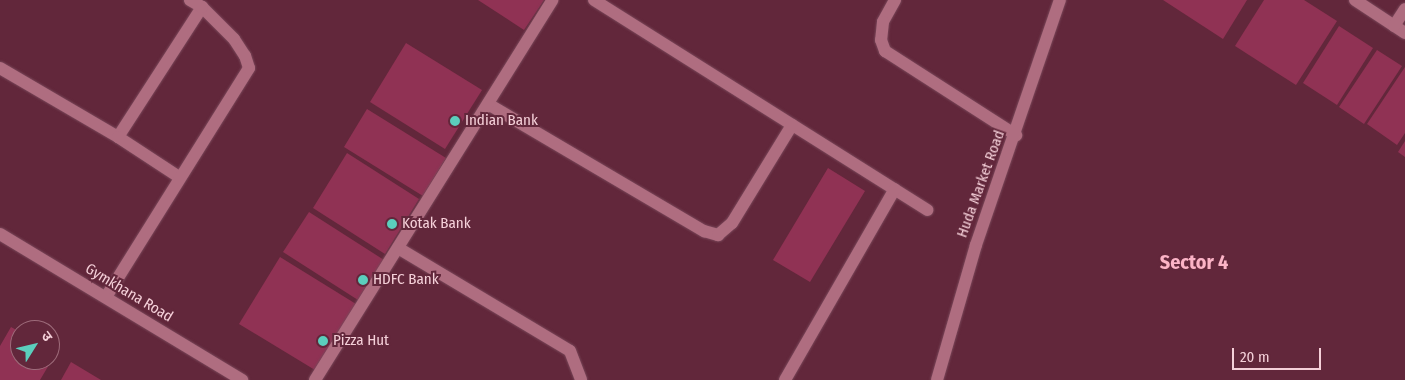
<!DOCTYPE html>
<html>
<head>
<meta charset="utf-8">
<style>
  body { margin:0 }
  #map { position:relative; width:1405px; height:380px; overflow:hidden; background:#62273b; font-family:"Fira Sans Condensed","Noto Sans Devanagari",sans-serif }
  div>[style] { position:absolute }
  .building>* { inset:0; background:#903254 }
  .roads { filter:drop-shadow(0 0 1px #794759) drop-shadow(0 0 1px #794759) }
  .service>* { height:12px; margin:-6px; padding:0 6px; transform-origin:6px; border-radius:6px; background:#af6d80 }
  .minor>* { height:12px; margin:-6px; padding:0 6px; transform-origin:6px; border-radius:6px; background:#af6d80 }
  .tertiary>* { height:12px; margin:-6px; padding:0 6px; transform-origin:6px; border-radius:6px; background:#af6d80 }
  .dots>* { width:14px; height:14px; translate:-50% -50%; box-sizing:border-box; border:2px solid #62273b; border-radius:50% }
  span { translate:-50% -50%; white-space:nowrap; text-align:center; line-height:1.15; -webkit-text-stroke:4px #62273b; paint-order:stroke }
  .poi-label { font-size:15px; color:#f5d0d9 }
  .left { translate:0 -50%; text-align:left }
  .street-label { font-size:15px; color:#f5d0d9 }
  .district-label { font-size:20px; color:#fbb3c6; font-weight:700 }
  .north { position:absolute; left:10px; top:320px; width:50px; height:50px; box-sizing:border-box; background:#62273b; border:1px solid #9d6b7a; border-radius:50%; rotate:54deg; font-size:14px; font-weight:700; line-height:20px; text-align:center; color:#f5d0d9 }
  .north::after { content:''; display:block; margin:auto; width:18px; height:22px; background:#5bcebc; clip-path:polygon(50% 0,100% 100%,50% 72%,0 100%) }
  .scale { position:absolute; left:1232px; top:348px; width:89px; height:22px; box-sizing:border-box; border:2px solid #f5d0d9; border-top:0; padding-left:6px; font-size:15px; line-height:18px; white-space:nowrap; color:#f5d0d9; -webkit-text-stroke:4px #62273b; paint-order:stroke }
</style>
</head>
<body>
<div id="map">
  <div class="building">
    <div style="clip-path:polygon(478px 0,544px 0,524px 30px)"></div>
    <div style="clip-path:polygon(1163px 0,1247px 0,1223px 39px)"></div>
    <div style="clip-path:polygon(1264px 0,1304px 0,1337px 21px,1296px 85px,1235px 46px)"></div>
    <div style="clip-path:polygon(1339px 26px,1373px 48px,1337px 105px,1303px 83px)"></div>
    <div style="clip-path:polygon(406px 43px,482px 90px,445px 149px,370px 102px)"></div>
    <div style="clip-path:polygon(1377px 50px,1402px 66px,1364px 124px,1339px 107px)"></div>
    <div style="clip-path:polygon(1405px 67px,1405px 133px,1397px 145px,1367px 124px)"></div>
    <div style="clip-path:polygon(367px 109px,446px 158px,423px 196px,344px 147px)"></div>
    <div style="clip-path:polygon(1405px 141px,1405px 157px,1398px 152px)"></div>
    <div style="clip-path:polygon(347px 153px,419px 199px,385px 254px,313px 208px)"></div>
    <div style="clip-path:polygon(828px 168px,865px 191px,810px 282px,773px 260px)"></div>
    <div style="clip-path:polygon(309px 212px,384px 260px,358px 300px,283px 252px)"></div>
    <div style="clip-path:polygon(280px 257px,356px 304px,315px 370px,239px 324px)"></div>
    <div style="clip-path:polygon(11px 327px,20px 332px,20px 360px,50px 360px,50px 350px,56px 353px,40px 380px,0 380px,0 346px)"></div>
    <div style="clip-path:polygon(71px 362px,101px 380px,61px 380px)"></div>
  </div>
  <div class="roads">
    <div class="service">
      <div style="left:594px;top:0;width:394px;rotate:32.2deg"></div>
      <div style="left:895px;top:0;width:25px;rotate:119deg"></div>
      <div style="left:883px;top:22px;width:18px;rotate:96deg"></div>
      <div style="left:881px;top:40px;width:12px;rotate:70deg"></div>
      <div style="left:885px;top:51px;width:156px;rotate:32.7deg"></div>
      <div style="left:0;top:68px;width:137px;rotate:30.3deg"></div>
      <div style="left:118px;top:137px;width:155px;rotate:-57.1deg"></div>
      <div style="left:488px;top:104px;width:251px;rotate:30.5deg"></div>
      <div style="left:704px;top:231px;width:15px;rotate:16deg"></div>
      <div style="left:718px;top:235px;width:18px;rotate:-41deg"></div>
      <div style="left:732px;top:223px;width:115px;rotate:-58.5deg"></div>
      <div style="left:118px;top:137px;width:73px;rotate:33.3deg"></div>
      <div style="left:398px;top:248px;width:200px;rotate:30.9deg"></div>
      <div style="left:570px;top:351px;width:31px;rotate:69deg"></div>
      <div style="left:106px;top:297px;width:270px;rotate:-58deg"></div>
      <div style="left:249px;top:68px;width:13px;rotate:-108deg"></div>
      <div style="left:245px;top:56px;width:20px;rotate:-123deg"></div>
      <div style="left:234px;top:39px;width:45px;rotate:-135deg"></div>
      <div style="left:202px;top:7px;width:14px;rotate:-150deg"></div>
      <div style="left:315px;top:380px;width:448px;rotate:-58deg"></div>
      <div style="left:785px;top:380px;width:220px;rotate:-60.1deg"></div>
    </div>
    <div class="minor">
      <div style="left:1355px;top:0;width:60px;rotate:33.4deg"></div>
      <div style="left:1394px;top:26px;width:20px;rotate:-57deg"></div>
      <div style="left:0;top:234px;width:283px;rotate:31.1deg"></div>
    </div>
    <div class="tertiary">
      <div style="left:937px;top:380px;width:141px;rotate:-73.9deg"></div>
      <div style="left:976px;top:245px;width:259px;rotate:-71.1deg"></div>
    </div>
  </div>
  <div class="dots">
    <div style="left:455px;top:121px;background:#5bcebc"></div>
    <div style="left:392px;top:224px;background:#5bcebc"></div>
    <div style="left:363px;top:280px;background:#5bcebc"></div>
    <div style="left:323px;top:341px;background:#5bcebc"></div>
  </div>
  <div class="poi-label">
    <span class="left" style="left:465px;top:121px">Indian Bank</span>
    <span class="left" style="left:402px;top:224px">Kotak Bank</span>
    <span class="left" style="left:373px;top:280px">HDFC Bank</span>
    <span class="left" style="left:333px;top:341px">Pizza Hut</span>
  </div>
  <div class="street-label">
    <span style="left:981px;top:184px;rotate:-70deg">Huda Market Road</span>
    <span style="left:129px;top:293px;rotate:31deg">Gymkhana Road</span>
  </div>
  <div class="district-label">
    <span style="left:1194px;top:262px">Sector 4</span>
  </div>
  <div class="north">उ</div>
  <div class="scale">20 m</div>
</div>
</body>
</html>
